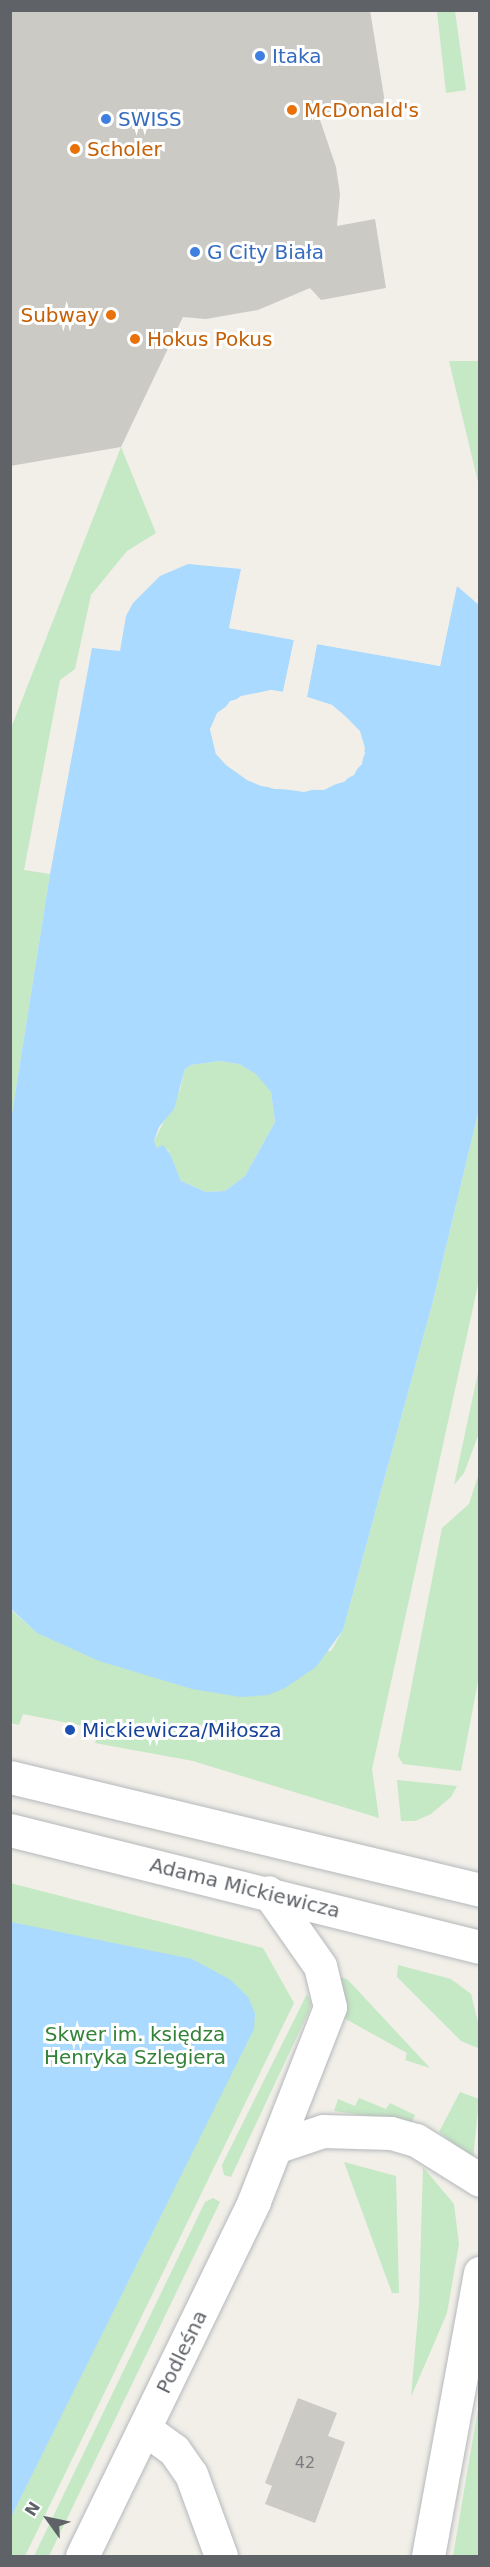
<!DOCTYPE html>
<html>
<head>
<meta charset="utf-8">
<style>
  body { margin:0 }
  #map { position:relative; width:490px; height:2567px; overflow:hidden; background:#f1efe8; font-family:"DejaVu Sans",sans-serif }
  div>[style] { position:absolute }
  .green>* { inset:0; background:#c5e8c5 }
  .water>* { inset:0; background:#aadaff }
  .pier>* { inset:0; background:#f1efe8 }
  .building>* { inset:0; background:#cccac5 }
  .roads { filter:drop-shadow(0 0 2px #b5b8bc) drop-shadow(0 0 2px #b5b8bc) }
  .street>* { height:33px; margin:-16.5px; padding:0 16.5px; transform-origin:16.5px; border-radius:16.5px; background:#fff }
  .secondary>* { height:33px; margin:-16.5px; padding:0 16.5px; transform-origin:16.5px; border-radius:16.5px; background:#fff }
  .dots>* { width:16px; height:16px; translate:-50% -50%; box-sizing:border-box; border:3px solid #fff; border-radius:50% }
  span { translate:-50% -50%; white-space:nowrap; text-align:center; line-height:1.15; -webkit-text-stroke:6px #fff; paint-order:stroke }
  .number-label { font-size:16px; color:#7a7d7f }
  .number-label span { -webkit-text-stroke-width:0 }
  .shop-label { font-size:20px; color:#366cbe }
  .left { translate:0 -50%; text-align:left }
  .food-label { font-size:20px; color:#c56008 }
  .right { translate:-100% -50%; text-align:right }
  .transit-label { font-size:20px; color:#164399 }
  .street-label { font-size:20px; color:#5f6368 }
  .park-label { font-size:20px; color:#348238 }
  .frame { position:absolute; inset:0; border:12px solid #5f6368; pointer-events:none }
  .north { position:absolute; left:18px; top:2489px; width:60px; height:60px; -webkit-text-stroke:4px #fff; paint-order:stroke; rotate:303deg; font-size:16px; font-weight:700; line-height:24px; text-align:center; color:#5f6368 }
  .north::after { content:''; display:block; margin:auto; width:21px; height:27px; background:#5f6368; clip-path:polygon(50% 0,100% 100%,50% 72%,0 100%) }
</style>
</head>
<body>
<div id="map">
  <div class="green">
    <div style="clip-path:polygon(437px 11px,455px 11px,466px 90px,446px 93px)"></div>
    <div style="clip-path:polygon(449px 361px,479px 361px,479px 486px)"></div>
    <div style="clip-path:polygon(121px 447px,156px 533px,127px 551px,91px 595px,75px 669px,60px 680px,24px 870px,50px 874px,11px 1120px,11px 728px)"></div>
    <div style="clip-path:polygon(220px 1061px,239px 1064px,257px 1074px,271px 1092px,275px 1122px,245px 1176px,225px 1191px,206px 1192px,181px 1181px,168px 1150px,157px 1148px,154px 1141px,180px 1090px,185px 1069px,191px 1065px)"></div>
    <div style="clip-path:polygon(479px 1109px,479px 1280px,372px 1769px,379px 1818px,193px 1761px,95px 1743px,99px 1729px,23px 1714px,19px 1725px,11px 1723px,10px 1609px,37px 1633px,331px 1651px,343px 1630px,433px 1301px)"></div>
    <div style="clip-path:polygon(479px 1368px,479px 1433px,464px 1473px,454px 1485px)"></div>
    <div style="clip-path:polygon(479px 1473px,479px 1676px,461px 1771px,403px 1764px,398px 1756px,442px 1528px,469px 1504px)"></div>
    <div style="clip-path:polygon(397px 1780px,457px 1786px,451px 1797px,431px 1814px,415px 1821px,401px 1821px)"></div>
    <div style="clip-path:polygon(10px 1883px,263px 1948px,294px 2003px,25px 2556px,10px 2556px)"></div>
    <div style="clip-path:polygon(398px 1965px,451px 1979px,471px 1994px,478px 2022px,478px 2048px,461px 2041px,397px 1977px)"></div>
    <div style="clip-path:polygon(336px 1975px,348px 1980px,430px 2068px,405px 2060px,407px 2053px,342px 2017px)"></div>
    <div style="clip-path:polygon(307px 1994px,311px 2003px,309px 2011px,231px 2177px,224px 2175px,222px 2165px)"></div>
    <div style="clip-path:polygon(460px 2092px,479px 2099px,473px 2159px,439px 2132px)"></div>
    <div style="clip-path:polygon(359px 2098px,386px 2109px,390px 2103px,415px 2115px,412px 2122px,334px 2111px,338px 2099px,355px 2106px)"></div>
    <div style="clip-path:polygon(344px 2162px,396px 2176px,399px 2293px,392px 2293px)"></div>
    <div style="clip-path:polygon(423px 2167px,454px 2204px,459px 2244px,447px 2313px,411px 2397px,419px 2304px)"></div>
    <div style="clip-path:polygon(213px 2198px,220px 2202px,49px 2556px,34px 2556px,205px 2202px)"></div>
    <div style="clip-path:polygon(479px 2403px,479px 2556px,453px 2556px)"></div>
  </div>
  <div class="water">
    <div style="clip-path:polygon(evenodd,188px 564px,241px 569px,229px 628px,294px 640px,283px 692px,271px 690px,230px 701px,210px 729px,216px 754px,226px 765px,247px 780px,274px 789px,324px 790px,354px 775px,365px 754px,359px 731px,346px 717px,332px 705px,307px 697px,317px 644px,440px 666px,457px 586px,480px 606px,479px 1109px,433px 1301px,343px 1630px,316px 1667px,285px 1688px,268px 1695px,241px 1697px,192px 1689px,99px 1661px,37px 1633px,11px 1609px,11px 1120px,50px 874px,92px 648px,120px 651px,126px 616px,133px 603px,160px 576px,188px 564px,220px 1061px,239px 1064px,256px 1074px,271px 1092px,275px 1122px,245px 1176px,225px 1191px,206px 1192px,181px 1181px,170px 1154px,163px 1145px,157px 1148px,154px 1141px,159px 1127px,174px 1109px,185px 1069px,191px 1065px,220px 1061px)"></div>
    <div style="clip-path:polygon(11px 1922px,192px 1959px,231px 1980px,248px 1997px,255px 2013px,254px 2029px,11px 2517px)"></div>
  </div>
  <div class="pier">
    <div style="clip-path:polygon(241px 569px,232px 626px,297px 640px,286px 694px,256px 695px,231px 704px,220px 715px,213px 740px,228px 763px,249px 778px,304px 789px,323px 787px,347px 777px,359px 763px,362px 748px,357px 733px,344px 719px,330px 708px,304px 698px,314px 642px,438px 663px,457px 583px,440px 666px,317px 644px,307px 697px,332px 705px,346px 717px,360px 731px,365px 748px,362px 764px,344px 782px,304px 792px,261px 786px,247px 780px,216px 754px,210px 729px,217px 713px,241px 696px,271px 690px,283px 692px,294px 640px,229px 628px)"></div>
  </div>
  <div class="building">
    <div style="clip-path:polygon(10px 10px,370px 10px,385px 103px,318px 114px,336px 167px,340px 194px,337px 226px,375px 219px,386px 288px,321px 300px,310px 288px,258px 310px,206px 319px,183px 317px,121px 447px,10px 466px)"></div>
    <div style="clip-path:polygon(298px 2398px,337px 2413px,328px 2436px,345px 2442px,315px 2523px,265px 2504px,272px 2486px,265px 2483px)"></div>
  </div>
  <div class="roads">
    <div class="street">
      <div style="left:278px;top:2146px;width:47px;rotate:-18.4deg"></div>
      <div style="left:323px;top:2131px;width:68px;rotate:1.7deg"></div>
      <div style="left:391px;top:2133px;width:26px;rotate:16deg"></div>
      <div style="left:416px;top:2140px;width:75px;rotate:32deg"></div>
      <div style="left:145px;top:2429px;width:36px;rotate:36deg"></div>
      <div style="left:174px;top:2450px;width:29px;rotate:55deg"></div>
      <div style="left:191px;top:2474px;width:87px;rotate:69.9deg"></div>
      <div style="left:82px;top:2556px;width:394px;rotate:-64.1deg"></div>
      <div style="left:254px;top:2201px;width:208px;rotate:-68.6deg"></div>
      <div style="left:330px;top:2007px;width:42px;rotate:-103.7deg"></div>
      <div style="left:320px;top:1966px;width:90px;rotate:-125.1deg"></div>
    </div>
    <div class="secondary">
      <div style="left:10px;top:1777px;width:483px;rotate:13.5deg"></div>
      <div style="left:10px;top:1830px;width:484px;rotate:14deg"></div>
      <div style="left:428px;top:2556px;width:288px;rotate:-79.6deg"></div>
    </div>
  </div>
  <div class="dots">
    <div style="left:260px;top:56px;background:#3f7fe0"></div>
    <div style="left:292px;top:110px;background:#e8710a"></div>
    <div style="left:106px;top:119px;background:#3f7fe0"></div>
    <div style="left:75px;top:149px;background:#e8710a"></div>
    <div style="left:195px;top:252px;background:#3f7fe0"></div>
    <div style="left:111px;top:315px;background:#e8710a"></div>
    <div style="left:135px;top:339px;background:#e8710a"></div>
    <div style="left:70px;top:1730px;background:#1a4fb4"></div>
  </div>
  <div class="number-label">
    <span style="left:305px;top:2463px">42</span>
  </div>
  <div class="shop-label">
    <span class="left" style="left:272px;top:56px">Itaka</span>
    <span class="left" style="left:118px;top:119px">SWISS</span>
    <span class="left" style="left:207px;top:252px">G City Biała</span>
  </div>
  <div class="food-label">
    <span class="left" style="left:304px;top:110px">McDonald's</span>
    <span class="left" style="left:87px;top:149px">Scholer</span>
    <span class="right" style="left:99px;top:315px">Subway</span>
    <span class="left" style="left:147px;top:339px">Hokus Pokus</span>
  </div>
  <div class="transit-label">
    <span class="left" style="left:82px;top:1730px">Mickiewicza/Miłosza</span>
  </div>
  <div class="street-label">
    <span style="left:245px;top:1888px;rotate:14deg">Adama Mickiewicza</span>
    <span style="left:182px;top:2352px;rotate:-64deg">Podleśna</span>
  </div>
  <div class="park-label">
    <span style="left:135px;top:2046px">Skwer im. księdza<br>Henryka Szlegiera</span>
  </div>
  <div class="frame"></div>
  <div class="north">N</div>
</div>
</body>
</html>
